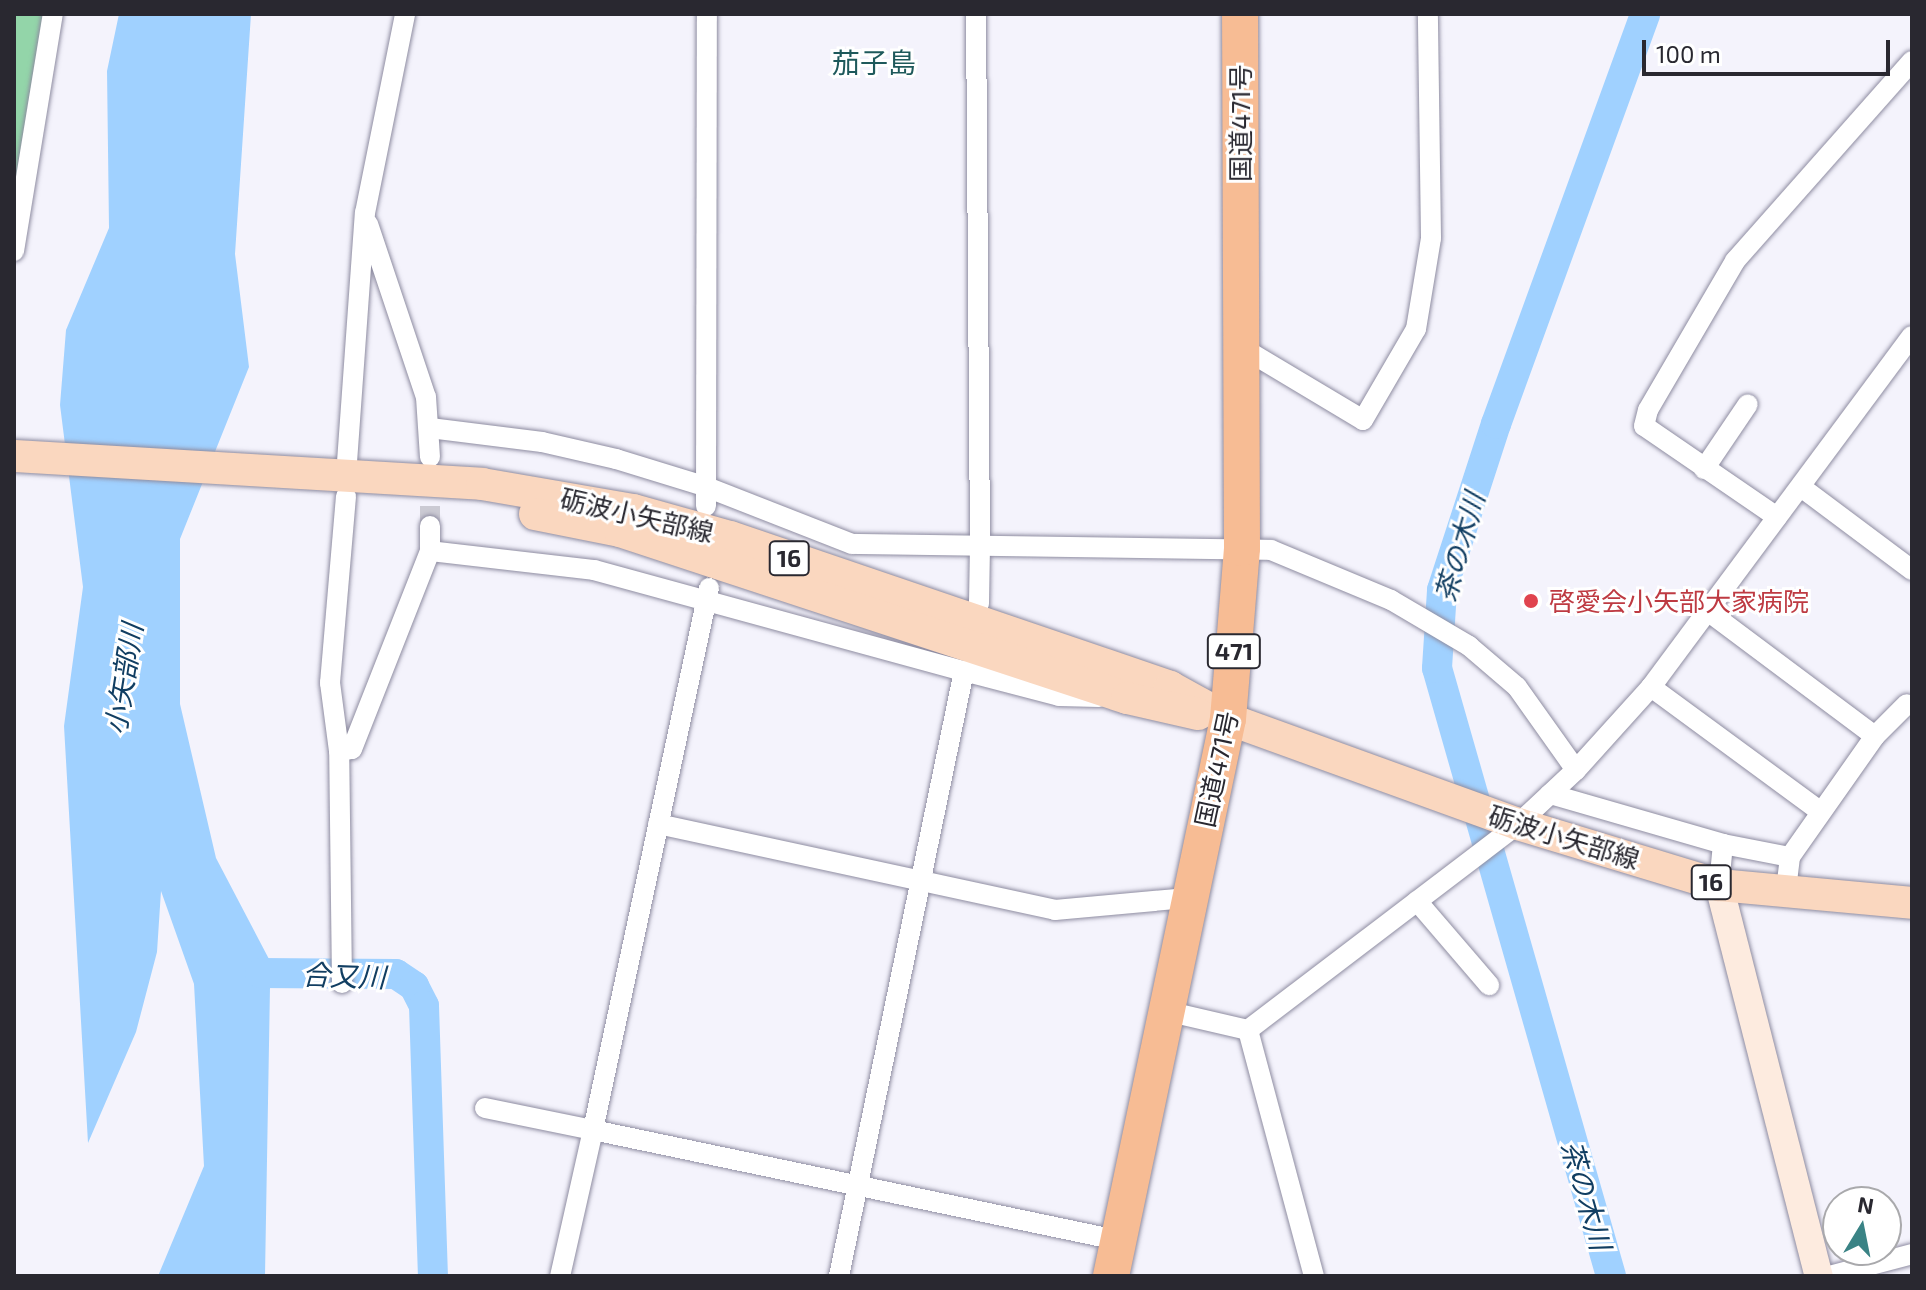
<!DOCTYPE html>
<html>
<head>
<meta charset="utf-8">
<style>
  body { margin:0 }
  #map { position:relative; width:1926px; height:1290px; overflow:hidden; background:#f4f3fc; font-family:"Exo 2","Noto Sans JP",sans-serif }
  div>[style] { position:absolute }
  .green>* { inset:0; background:#93d5a9 }
  .water>* { inset:0; background:#a0d1ff }
  .river>* { height:30px; margin:-15px; padding:0 15px; transform-origin:15px; border-radius:15px; background:#a0d1ff }
  .street-tunnel>* { height:20px; margin-top:-10px; transform-origin:0; background:repeating-linear-gradient(90deg,#cbcad3 0 20px,transparent 0 30px) }
  .roads { filter:drop-shadow(0 0 2px #8e8ca1) drop-shadow(0 0 2px #8e8ca1) }
  .street>* { height:20px; margin:-10px; padding:0 10px; transform-origin:10px; border-radius:10px; background:#fff }
  .secondary>* { height:28px; margin:-14px; padding:0 14px; transform-origin:14px; border-radius:14px; background:#fdebdf }
  .primary>* { height:32px; margin:-16px; padding:0 16px; transform-origin:16px; border-radius:16px; background:#fad7bf }
  .highway>* { height:36px; margin:-18px; padding:0 18px; transform-origin:18px; border-radius:18px; background:#f7bc94 }
  .dots>* { width:22px; height:22px; translate:-50% -50%; box-sizing:border-box; border:4px solid #fff; border-radius:50% }
  span { translate:-50% -50%; white-space:nowrap; text-align:center; line-height:1.15; -webkit-text-stroke:6px #fff; paint-order:stroke }
  .shield-label span { padding:2px 6px; background:#fff; border:2px solid; border-radius:6px; -webkit-text-stroke-width:0 }
  .shield-label { font-size:24px; color:#292830; font-weight:700 }
  .street-label { font-size:26px; color:#292830 }
  .health-label { font-size:26px; color:#be3a42 }
  .left { translate:0 -50%; text-align:left }
  .neighbourhood-label { font-size:28px; color:#1e595b }
  .water-label { font-size:28px; color:#113e62; font-style:italic }
  .frame { position:absolute; inset:0; border:16px solid #292830; pointer-events:none }
  .north { position:absolute; left:1822px; top:1186px; width:80px; height:80px; box-sizing:border-box; background:#fff; border:2px solid #a9a9ac; border-radius:50%; rotate:10deg; font-size:22px; font-weight:700; line-height:32px; text-align:center; color:#292830 }
  .north::after { content:''; display:block; margin:auto; width:28px; height:36px; background:#3a8385; clip-path:polygon(50% 0,100% 100%,50% 72%,0 100%) }
  .scale { position:absolute; left:1642px; top:40px; width:248px; height:36px; box-sizing:border-box; border:4px solid #292830; border-top:0; padding-left:10px; font-size:24px; line-height:28px; white-space:nowrap; color:#292830; -webkit-text-stroke:6px #fff; paint-order:stroke }
</style>
</head>
<body>
<div id="map">
  <div class="green">
    <div style="clip-path:polygon(14px 14px,50px 14px,14px 218px)"></div>
  </div>
  <div class="water">
    <div style="clip-path:polygon(119px 14px,251px 14px,235px 254px,249px 367px,180px 539px,180px 704px,216px 858px,270px 961px,299px 963px,303px 983px,270px 987px,265px 1276px,158px 1276px,204px 1166px,194px 984px,161px 891px,157px 952px,136px 1032px,88px 1143px,64px 726px,83px 587px,60px 405px,66px 330px,109px 228px,107px 71px)"></div>
  </div>
  <div class="river">
    <div style="left:260px;top:973px;width:136px;rotate:0.4deg"></div>
    <div style="left:396px;top:974px;width:22px;rotate:34deg"></div>
    <div style="left:414px;top:986px;width:22px;rotate:63deg"></div>
    <div style="left:424px;top:1006px;width:270px;rotate:88.1deg"></div>
    <div style="left:1611px;top:1276px;width:632px;rotate:-105.97deg"></div>
    <div style="left:1437px;top:668px;width:78px;rotate:-86.3deg"></div>
    <div style="left:1442px;top:590px;width:175px;rotate:-72deg"></div>
    <div style="left:1496px;top:424px;width:436px;rotate:-70deg"></div>
  </div>
  <div class="street-tunnel">
    <div style="left:430px;top:526px;width:53px;rotate:-90deg"></div>
  </div>
  <div class="roads">
    <div class="street">
      <div style="left:368px;top:224px;width:182px;rotate:71.5deg"></div>
      <div style="left:426px;top:397px;width:60px;rotate:86.2deg"></div>
      <div style="left:14px;top:251px;width:240px;rotate:-80.7deg"></div>
      <div style="left:1241px;top:347px;width:142px;rotate:30.9deg"></div>
      <div style="left:1363px;top:420px;width:105px;rotate:-59.8deg"></div>
      <div style="left:1416px;top:329px;width:92px;rotate:-80.6deg"></div>
      <div style="left:1431px;top:238px;width:224px;rotate:-90.8deg"></div>
      <div style="left:430px;top:428px;width:113px;rotate:7.1deg"></div>
      <div style="left:542px;top:442px;width:76px;rotate:12.9deg"></div>
      <div style="left:616px;top:459px;width:92px;rotate:17.1deg"></div>
      <div style="left:704px;top:486px;width:159px;rotate:21.4deg"></div>
      <div style="left:852px;top:544px;width:419px;rotate:0.8deg"></div>
      <div style="left:1271px;top:550px;width:130px;rotate:22.6deg"></div>
      <div style="left:1391px;top:600px;width:91px;rotate:30.5deg"></div>
      <div style="left:1469px;top:646px;width:63px;rotate:40.5deg"></div>
      <div style="left:1517px;top:687px;width:102px;rotate:54.6deg"></div>
      <div style="left:1704px;top:469px;width:78px;rotate:-55.9deg"></div>
      <div style="left:346px;top:476px;width:264px;rotate:-85.9deg"></div>
      <div style="left:365px;top:213px;width:203px;rotate:-78.6deg"></div>
      <div style="left:1801px;top:487px;width:139px;rotate:36.8deg"></div>
      <div style="left:706px;top:506px;width:492px;rotate:-89.9deg"></div>
      <div style="left:1777px;top:517px;width:161px;rotate:-145.6deg"></div>
      <div style="left:1644px;top:426px;width:16px;rotate:-76deg"></div>
      <div style="left:1648px;top:410px;width:173px;rotate:-59.7deg"></div>
      <div style="left:1735px;top:261px;width:267px;rotate:-48.5deg"></div>
      <div style="left:430px;top:526px;width:25px;rotate:90deg"></div>
      <div style="left:430px;top:551px;width:165px;rotate:6.6deg"></div>
      <div style="left:594px;top:570px;width:384px;rotate:15.3deg"></div>
      <div style="left:709px;top:588px;width:554px;rotate:102.08deg"></div>
      <div style="left:593px;top:1130px;width:535px;rotate:11.86deg"></div>
      <div style="left:1709px;top:612px;width:207px;rotate:36.8deg"></div>
      <div style="left:1875px;top:736px;width:148px;rotate:125.1deg"></div>
      <div style="left:1790px;top:857px;width:34px;rotate:97deg"></div>
      <div style="left:973px;top:621px;width:19px;rotate:-72deg"></div>
      <div style="left:979px;top:603px;width:59px;rotate:-89deg"></div>
      <div style="left:980px;top:544px;width:530px;rotate:-90.43deg"></div>
      <div style="left:1651px;top:687px;width:210px;rotate:36.3deg"></div>
      <div style="left:1875px;top:736px;width:45px;rotate:-45deg"></div>
      <div style="left:339px;top:751px;width:13px;rotate:-9deg"></div>
      <div style="left:352px;top:749px;width:213px;rotate:-68.5deg"></div>
      <div style="left:1550px;top:794px;width:180px;rotate:16.1deg"></div>
      <div style="left:1723px;top:844px;width:41px;rotate:95.6deg"></div>
      <div style="left:658px;top:824px;width:406px;rotate:12.2deg"></div>
      <div style="left:1055px;top:910px;width:134px;rotate:-5.2deg"></div>
      <div style="left:1723px;top:844px;width:68px;rotate:11deg"></div>
      <div style="left:1417px;top:901px;width:111px;rotate:49.4deg"></div>
      <div style="left:342px;top:983px;width:232px;rotate:-90.7deg"></div>
      <div style="left:339px;top:751px;width:69px;rotate:-97.5deg"></div>
      <div style="left:330px;top:683px;width:187px;rotate:-85.1deg"></div>
      <div style="left:1166px;top:1011px;width:84px;rotate:13deg"></div>
      <div style="left:1248px;top:1030px;width:340px;rotate:-37.3deg"></div>
      <div style="left:1518px;top:824px;width:79px;rotate:-43deg"></div>
      <div style="left:1576px;top:770px;width:112px;rotate:-47.9deg"></div>
      <div style="left:1651px;top:687px;width:437px;rotate:-53.4deg"></div>
      <div style="left:1248px;top:1030px;width:255px;rotate:75deg"></div>
      <div style="left:485px;top:1108px;width:110px;rotate:11.5deg"></div>
      <div style="left:593px;top:1130px;width:150px;rotate:102.7deg"></div>
      <div style="left:839px;top:1276px;width:618px;rotate:-78.33deg"></div>
      <div style="left:964px;top:671px;width:98px;rotate:14.7deg"></div>
      <div style="left:1059px;top:696px;width:40px;rotate:1.4deg"></div>
      <div style="left:1829px;top:1276px;width:86px;rotate:-14.8deg"></div>
    </div>
    <div class="secondary">
      <div style="left:1719px;top:885px;width:404px;rotate:75.7deg"></div>
    </div>
    <div class="primary">
      <div style="left:14px;top:456px;width:469px;rotate:3.4deg"></div>
      <div style="left:482px;top:484px;width:153px;rotate:9.8deg"></div>
      <div style="left:633px;top:510px;width:101px;rotate:15.6deg"></div>
      <div style="left:730px;top:537px;width:465px;rotate:18.8deg"></div>
      <div style="left:1170px;top:687px;width:66px;rotate:28.9deg"></div>
      <div style="left:1228px;top:719px;width:308px;rotate:19.9deg"></div>
      <div style="left:1518px;top:824px;width:210px;rotate:16.9deg"></div>
      <div style="left:1719px;top:885px;width:194px;rotate:5.3deg"></div>
      <div style="left:535px;top:514px;width:87px;rotate:11.3deg"></div>
      <div style="left:620px;top:531px;width:534px;rotate:18.23deg"></div>
      <div style="left:1127px;top:698px;width:73px;rotate:12.7deg"></div>
    </div>
    <div class="highway">
      <div style="left:1111px;top:1276px;width:569px;rotate:-78.14deg"></div>
      <div style="left:1228px;top:719px;width:172px;rotate:-85.3deg"></div>
      <div style="left:1242px;top:548px;width:534px;rotate:-90.21deg"></div>
    </div>
  </div>
  <div class="dots">
    <div style="left:1531px;top:601px;background:#e0444e"></div>
  </div>
  <div class="shield-label">
    <span style="left:789px;top:558px">16</span>
    <span style="left:1234px;top:651px">471</span>
    <span style="left:1711px;top:882px">16</span>
  </div>
  <div class="street-label">
    <span style="left:1240px;top:123px;rotate:-90deg">国道471号</span>
    <span style="left:637px;top:515px;rotate:13deg">砺波小矢部線</span>
    <span style="left:1216px;top:769px;rotate:-78deg">国道471号</span>
    <span style="left:1564px;top:837px;rotate:17deg">砺波小矢部線</span>
  </div>
  <div class="health-label">
    <span class="left" style="left:1549px;top:601px">啓愛会小矢部大家病院</span>
  </div>
  <div class="neighbourhood-label">
    <span style="left:874px;top:62px">茄子島</span>
  </div>
  <div class="water-label">
    <span style="left:1459px;top:547px;rotate:-74deg">茶の木川</span>
    <span style="left:123px;top:679px;rotate:-81deg">小矢部川</span>
    <span style="left:344px;top:975px;rotate:2deg">合又川</span>
    <span style="left:1587px;top:1195px;rotate:74deg">茶の木川</span>
  </div>
  <div class="frame"></div>
  <div class="north">N</div>
  <div class="scale">100 m</div>
</div>
</body>
</html>
